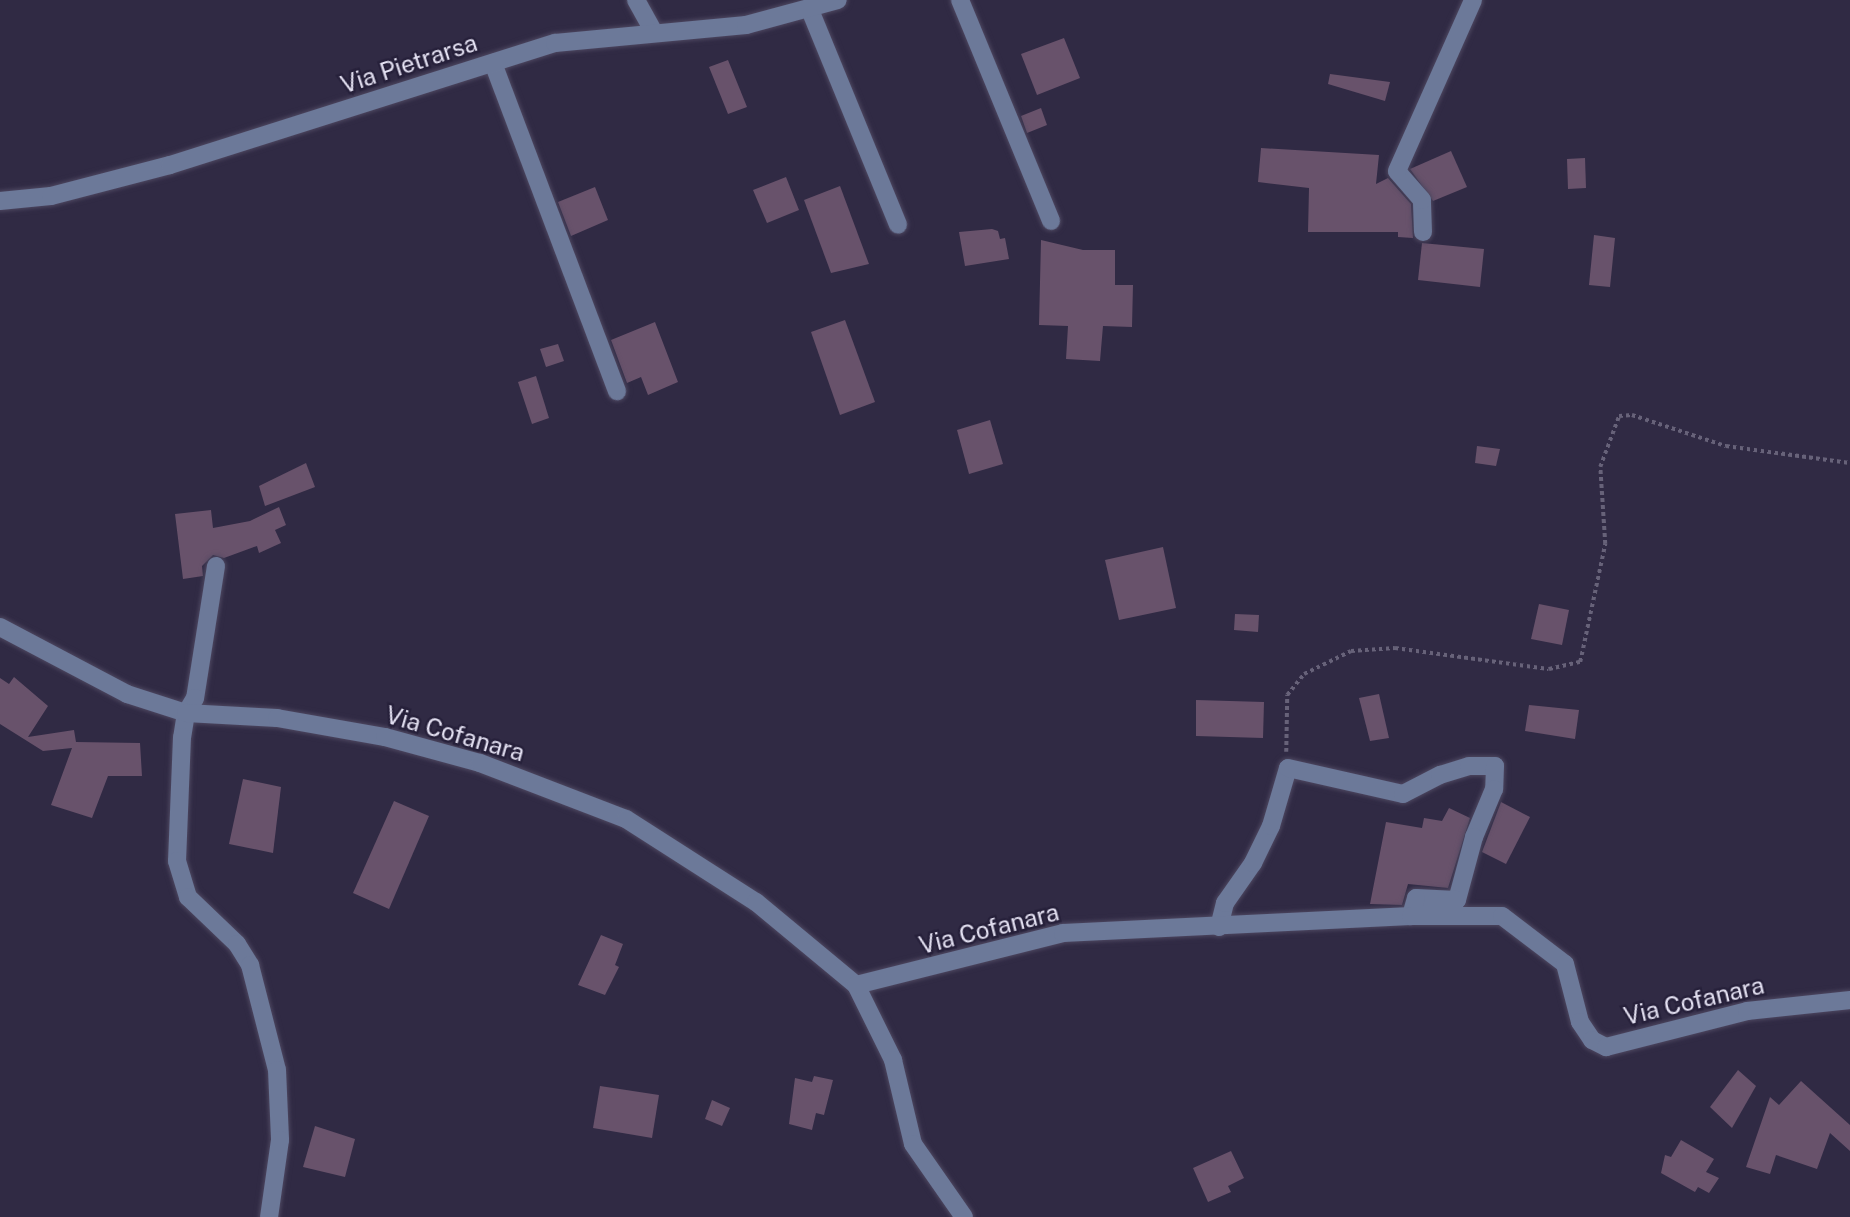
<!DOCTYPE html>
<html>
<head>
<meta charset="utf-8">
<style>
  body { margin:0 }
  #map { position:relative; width:1850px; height:1217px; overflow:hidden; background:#302a44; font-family:"Public Sans",sans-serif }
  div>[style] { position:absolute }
  .building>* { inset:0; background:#68526b }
  .path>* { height:3.5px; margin-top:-1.75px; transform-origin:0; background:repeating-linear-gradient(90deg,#676279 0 3.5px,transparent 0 7px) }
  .roads { filter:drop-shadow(0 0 2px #4d4760) drop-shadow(0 0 2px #4d4760) }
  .minor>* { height:18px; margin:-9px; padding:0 9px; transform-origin:9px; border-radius:9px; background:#6c7999 }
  span { translate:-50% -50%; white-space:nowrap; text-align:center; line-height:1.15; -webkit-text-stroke:5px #26203a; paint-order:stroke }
  .street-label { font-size:24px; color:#e4e1f2 }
</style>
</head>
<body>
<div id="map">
  <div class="building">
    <div style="clip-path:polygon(1064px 38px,1080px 78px,1037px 95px,1021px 54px)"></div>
    <div style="clip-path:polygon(728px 60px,747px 107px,728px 114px,709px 67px)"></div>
    <div style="clip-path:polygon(1330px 74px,1390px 82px,1385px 101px,1328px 84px)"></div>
    <div style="clip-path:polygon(1041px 108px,1047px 125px,1027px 133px,1021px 116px)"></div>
    <div style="clip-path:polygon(1261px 148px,1379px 155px,1376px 184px,1388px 178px,1411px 204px,1413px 238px,1398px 237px,1398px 232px,1308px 232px,1309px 188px,1258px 182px)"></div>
    <div style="clip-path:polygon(1451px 151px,1467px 187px,1433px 201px,1410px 169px)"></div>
    <div style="clip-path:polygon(1585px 158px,1586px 188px,1568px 189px,1567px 159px)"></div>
    <div style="clip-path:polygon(786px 177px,799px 210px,767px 223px,753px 190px)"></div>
    <div style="clip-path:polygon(840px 186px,869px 264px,831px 273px,804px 200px)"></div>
    <div style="clip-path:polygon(595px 187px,608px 220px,571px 236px,558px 202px)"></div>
    <div style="clip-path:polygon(992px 229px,998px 231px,1000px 239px,1005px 238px,1009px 259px,965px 266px,959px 232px)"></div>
    <div style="clip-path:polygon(1594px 235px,1615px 238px,1610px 287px,1589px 285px)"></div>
    <div style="clip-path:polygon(1041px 240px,1083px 250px,1115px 250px,1115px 285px,1133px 285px,1132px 327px,1103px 326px,1100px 361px,1066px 359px,1068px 326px,1039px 325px)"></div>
    <div style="clip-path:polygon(1422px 243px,1484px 249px,1480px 287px,1418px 280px)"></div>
    <div style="clip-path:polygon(845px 320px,875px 402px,840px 415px,811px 332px)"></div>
    <div style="clip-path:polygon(655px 322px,678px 382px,648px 395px,641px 377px,627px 383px,611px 340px)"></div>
    <div style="clip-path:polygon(558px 344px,564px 361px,546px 367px,540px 349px)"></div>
    <div style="clip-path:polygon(536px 376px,549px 418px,532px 424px,518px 382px)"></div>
    <div style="clip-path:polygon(990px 420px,1003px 464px,969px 474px,957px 430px)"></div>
    <div style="clip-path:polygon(1477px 446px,1500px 449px,1496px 466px,1475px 463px)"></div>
    <div style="clip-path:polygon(306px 463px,315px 487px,265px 506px,259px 486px)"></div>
    <div style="clip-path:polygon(279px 507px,286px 525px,275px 530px,281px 543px,259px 553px,257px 546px,224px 558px,213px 555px,202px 566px,203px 576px,183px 579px,175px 514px,211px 510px,213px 528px,250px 521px)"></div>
    <div style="clip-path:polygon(1163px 547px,1176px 608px,1119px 620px,1105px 560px)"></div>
    <div style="clip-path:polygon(1539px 604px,1569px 610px,1562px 645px,1531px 639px)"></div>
    <div style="clip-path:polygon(1235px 614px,1259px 615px,1258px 632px,1234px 630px)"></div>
    <div style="clip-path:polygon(14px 677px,48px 706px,28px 737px,74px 730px,76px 742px,140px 743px,142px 776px,108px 776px,92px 818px,51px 805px,72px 748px,43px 751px,0 724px,0 678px,9px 684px)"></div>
    <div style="clip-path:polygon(1379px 694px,1389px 738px,1370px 741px,1359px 698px)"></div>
    <div style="clip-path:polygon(1196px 700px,1264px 702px,1263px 738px,1196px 736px)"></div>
    <div style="clip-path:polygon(1529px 705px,1579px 710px,1575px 739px,1525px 731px)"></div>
    <div style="clip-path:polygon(243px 779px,281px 787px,273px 853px,229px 844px)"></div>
    <div style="clip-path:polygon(394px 801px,429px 816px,389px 909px,353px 893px)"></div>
    <div style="clip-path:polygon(1501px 802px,1530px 817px,1506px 864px,1482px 852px)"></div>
    <div style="clip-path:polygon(1449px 808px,1470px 818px,1448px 888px,1408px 884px,1402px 905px,1370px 904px,1386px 822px,1422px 828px,1424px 818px,1442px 821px)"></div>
    <div style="clip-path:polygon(601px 935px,623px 944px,615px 965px,619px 967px,605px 995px,578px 985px)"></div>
    <div style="clip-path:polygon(1738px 1070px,1756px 1086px,1732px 1128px,1710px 1107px)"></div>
    <div style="clip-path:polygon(814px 1076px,833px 1080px,824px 1115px,816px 1113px,812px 1130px,789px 1124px,795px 1078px,812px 1082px)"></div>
    <div style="clip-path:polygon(1801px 1081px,1850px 1125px,1850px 1151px,1830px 1133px,1817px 1169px,1776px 1155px,1770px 1174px,1746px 1167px,1770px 1097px,1779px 1105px)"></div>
    <div style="clip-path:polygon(600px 1086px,659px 1095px,652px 1138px,593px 1128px)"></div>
    <div style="clip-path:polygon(712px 1100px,730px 1108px,722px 1126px,705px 1119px)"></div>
    <div style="clip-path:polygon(315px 1126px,355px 1139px,345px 1177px,303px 1167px)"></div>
    <div style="clip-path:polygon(1681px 1140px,1714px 1159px,1706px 1172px,1719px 1178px,1709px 1193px,1698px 1187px,1695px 1192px,1661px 1173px,1665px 1155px,1671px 1157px)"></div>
    <div style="clip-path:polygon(1231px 1151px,1244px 1178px,1228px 1186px,1231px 1192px,1208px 1202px,1193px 1168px)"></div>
  </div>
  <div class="path">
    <div style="left:1286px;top:752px;width:57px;rotate:-89deg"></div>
    <div style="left:1287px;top:695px;width:27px;rotate:-51deg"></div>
    <div style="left:1304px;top:674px;width:52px;rotate:-26.1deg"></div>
    <div style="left:1351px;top:651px;width:44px;rotate:-3.9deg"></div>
    <div style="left:1395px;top:648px;width:155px;rotate:7.8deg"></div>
    <div style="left:1549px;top:669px;width:32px;rotate:-13deg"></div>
    <div style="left:1580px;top:662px;width:121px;rotate:-78deg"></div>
    <div style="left:1605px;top:544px;width:77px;rotate:-93.7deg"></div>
    <div style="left:1600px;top:467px;width:54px;rotate:-69.6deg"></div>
    <div style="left:1619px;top:416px;width:13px;rotate:-4deg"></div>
    <div style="left:1632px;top:415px;width:99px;rotate:18.3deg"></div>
    <div style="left:1726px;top:446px;width:125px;rotate:7.8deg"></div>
  </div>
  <div class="roads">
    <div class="minor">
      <div style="left:636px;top:0;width:37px;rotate:61deg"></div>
      <div style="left:960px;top:0;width:239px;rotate:67.6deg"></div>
      <div style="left:810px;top:10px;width:232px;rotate:67.7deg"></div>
      <div style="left:493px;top:63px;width:351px;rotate:69.3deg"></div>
      <div style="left:0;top:201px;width:51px;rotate:-5.6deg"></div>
      <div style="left:51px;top:196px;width:123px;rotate:-14.6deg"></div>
      <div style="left:170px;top:165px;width:404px;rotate:-17.6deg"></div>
      <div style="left:555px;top:43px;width:192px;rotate:-5.4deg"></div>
      <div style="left:746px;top:25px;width:95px;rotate:-15.2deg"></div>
      <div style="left:1423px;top:232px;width:32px;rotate:-92deg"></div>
      <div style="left:1422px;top:200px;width:38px;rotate:-131deg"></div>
      <div style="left:1397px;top:171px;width:187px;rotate:-66deg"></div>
      <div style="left:216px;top:566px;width:134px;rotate:99deg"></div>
      <div style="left:195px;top:698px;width:17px;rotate:121deg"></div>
      <div style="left:186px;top:713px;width:24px;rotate:99deg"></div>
      <div style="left:182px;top:737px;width:124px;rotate:92.3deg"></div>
      <div style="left:177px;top:861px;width:38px;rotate:73deg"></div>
      <div style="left:188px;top:897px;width:68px;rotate:43.8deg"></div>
      <div style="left:237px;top:944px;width:25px;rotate:58deg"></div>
      <div style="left:250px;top:965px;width:108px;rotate:75.6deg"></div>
      <div style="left:277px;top:1070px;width:70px;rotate:87.5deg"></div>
      <div style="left:280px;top:1140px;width:78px;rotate:98.1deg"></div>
      <div style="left:0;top:627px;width:144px;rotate:27.8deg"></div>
      <div style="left:127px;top:694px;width:62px;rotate:17.9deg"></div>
      <div style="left:186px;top:713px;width:91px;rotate:3.1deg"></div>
      <div style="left:277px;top:718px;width:110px;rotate:10deg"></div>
      <div style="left:385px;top:737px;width:98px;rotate:15.3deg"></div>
      <div style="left:480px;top:763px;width:156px;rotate:21deg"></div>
      <div style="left:626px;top:819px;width:154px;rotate:32.6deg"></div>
      <div style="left:756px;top:902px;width:130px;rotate:39.7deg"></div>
      <div style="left:856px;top:985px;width:84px;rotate:63.7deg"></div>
      <div style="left:893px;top:1060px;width:86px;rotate:76.6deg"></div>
      <div style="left:913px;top:1144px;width:89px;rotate:55.1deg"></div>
      <div style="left:1219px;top:927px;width:25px;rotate:-76deg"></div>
      <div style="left:1225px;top:903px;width:49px;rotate:-55deg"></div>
      <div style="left:1253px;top:863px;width:41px;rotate:-64.1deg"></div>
      <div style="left:1271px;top:826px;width:60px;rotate:-73.7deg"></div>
      <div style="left:1288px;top:768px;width:118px;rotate:12.7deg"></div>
      <div style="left:1403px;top:794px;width:42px;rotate:-27.2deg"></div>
      <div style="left:1440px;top:775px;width:30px;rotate:-17deg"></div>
      <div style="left:1469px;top:766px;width:26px"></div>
      <div style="left:1495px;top:766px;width:23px;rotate:92deg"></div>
      <div style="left:1494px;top:789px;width:52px;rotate:112.6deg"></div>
      <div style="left:1474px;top:837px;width:65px;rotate:105.1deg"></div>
      <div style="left:1457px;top:900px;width:41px;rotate:-177.2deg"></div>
      <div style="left:1416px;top:898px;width:19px;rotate:106deg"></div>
      <div style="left:856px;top:985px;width:213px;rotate:-14.1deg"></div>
      <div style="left:1063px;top:933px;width:348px;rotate:-2.8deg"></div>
      <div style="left:1411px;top:916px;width:91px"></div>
      <div style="left:1502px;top:916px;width:79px;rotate:37.3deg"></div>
      <div style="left:1565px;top:964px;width:60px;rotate:75.5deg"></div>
      <div style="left:1580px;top:1022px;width:22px;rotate:56deg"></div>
      <div style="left:1592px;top:1040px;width:16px;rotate:27deg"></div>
      <div style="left:1606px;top:1047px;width:146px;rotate:-14.3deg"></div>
      <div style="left:1747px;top:1011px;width:104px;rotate:-6.1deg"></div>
    </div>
  </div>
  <div class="street-label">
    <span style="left:409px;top:64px;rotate:-18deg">Via Pietrarsa</span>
    <span style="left:455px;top:734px;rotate:16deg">Via Cofanara</span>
    <span style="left:989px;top:929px;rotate:-14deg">Via Cofanara</span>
    <span style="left:1694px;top:1001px;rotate:-13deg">Via Cofanara</span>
  </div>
</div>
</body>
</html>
